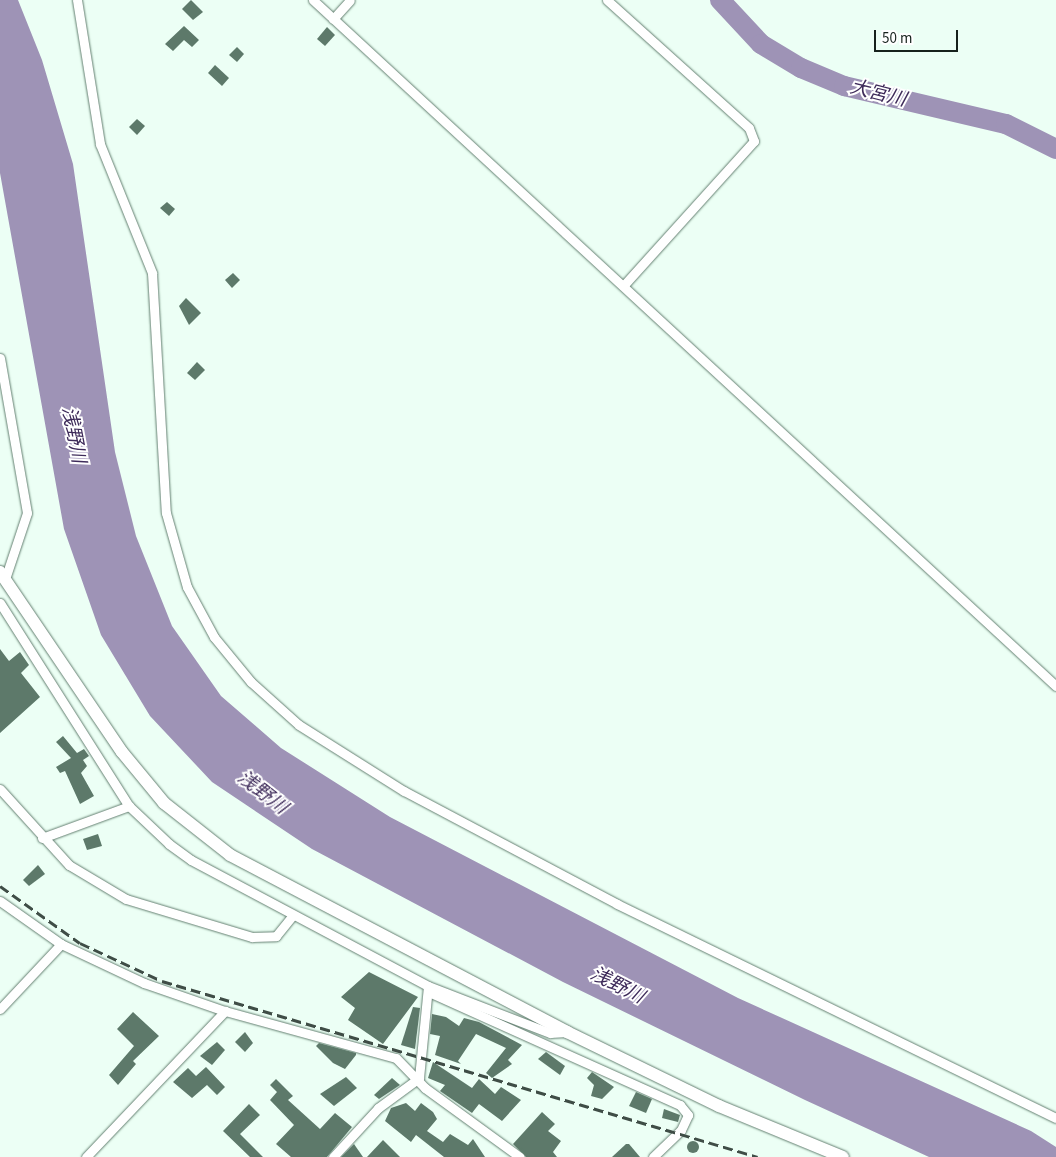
<!DOCTYPE html>
<html>
<head>
<meta charset="utf-8">
<style>
  body { margin:0 }
  #map { position:relative; width:1056px; height:1157px; overflow:hidden; background:#ecfff5; font-family:"Source Sans 3","Noto Sans JP",sans-serif }
  div>[style] { position:absolute }
  .water>* { inset:0; background:#9e93b6 }
  .river>* { height:20px; margin:-10px; padding:0 10px; transform-origin:10px; border-radius:10px; background:#9e93b6 }
  .building>* { inset:0; background:#5d796a }
  .round { border-radius:50% }
  .roads { filter:drop-shadow(0 0 1px #648071) drop-shadow(0 0 1px #648071) }
  .street>* { height:9px; margin:-4.5px; padding:0 4.5px; transform-origin:4.5px; border-radius:4.5px; background:#fff }
  .secondary>* { height:12px; margin:-6px; padding:0 6px; transform-origin:6px; border-radius:6px; background:#fff }
  .rail>* { height:3px; margin-top:-1.5px; transform-origin:0; background:repeating-linear-gradient(90deg,#3f4d46 0 10px,transparent 0 15px) }
  span { translate:-50% -50%; white-space:nowrap; text-align:center; line-height:1.15; -webkit-text-stroke:4px #fff; paint-order:stroke }
  .water-label { font-size:19px; color:#3e2b5a; font-style:italic }
  .scale { position:absolute; left:874px; top:30px; width:84px; height:22px; box-sizing:border-box; border:2px solid #16221c; border-top:0; padding-left:6px; font-size:15px; line-height:18px; white-space:nowrap; color:#16221c; -webkit-text-stroke:4px #fff; paint-order:stroke }
</style>
</head>
<body>
<div id="map">
  <div class="water">
    <div style="clip-path:polygon(0 0,18px 0,42px 60px,73px 164px,115px 452px,136px 536px,172px 626px,221px 696px,281px 748px,390px 817px,738px 998px,1031px 1131px,1056px 1147px,1056px 1157px,929px 1157px,805px 1100px,563px 982px,312px 849px,212px 782px,150px 716px,101px 635px,64px 529px,0 173px)"></div>
  </div>
  <div class="river">
    <div style="left:720px;top:0;width:60px;rotate:47deg"></div>
    <div style="left:761px;top:44px;width:47px;rotate:31deg"></div>
    <div style="left:801px;top:68px;width:47px;rotate:22.7deg"></div>
    <div style="left:844px;top:86px;width:166px;rotate:13.2deg"></div>
    <div style="left:1006px;top:124px;width:56px;rotate:26.6deg"></div>
  </div>
  <div class="building">
    <div style="clip-path:polygon(191px 0,203px 12px,193px 20px,182px 9px)"></div>
    <div style="clip-path:polygon(184px 26px,199px 40px,192px 47px,184px 40px,173px 51px,165px 44px)"></div>
    <div style="clip-path:polygon(327px 27px,335px 35px,325px 46px,317px 39px)"></div>
    <div style="clip-path:polygon(237px 47px,244px 54px,237px 62px,229px 55px)"></div>
    <div style="clip-path:polygon(215px 65px,229px 78px,222px 86px,208px 73px)"></div>
    <div style="clip-path:polygon(137px 119px,145px 126px,137px 135px,129px 127px)"></div>
    <div style="clip-path:polygon(167px 202px,175px 209px,169px 216px,160px 208px)"></div>
    <div style="clip-path:polygon(233px 273px,240px 280px,232px 288px,225px 280px)"></div>
    <div style="clip-path:polygon(186px 298px,201px 313px,189px 325px,179px 306px)"></div>
    <div style="clip-path:polygon(197px 362px,205px 370px,195px 380px,187px 373px)"></div>
    <div style="clip-path:polygon(0 649px,9px 661px,20px 652px,29px 665px,21px 673px,40px 697px,0 733px)"></div>
    <div style="clip-path:polygon(63px 736px,77px 753px,84px 749px,89px 756px,83px 760px,87px 766px,81px 773px,94px 796px,80px 804px,65px 771px,60px 773px,56px 767px,71px 758px,56px 742px)"></div>
    <div style="clip-path:polygon(98px 834px,102px 846px,87px 850px,83px 839px)"></div>
    <div style="clip-path:polygon(38px 865px,45px 874px,29px 886px,23px 880px)"></div>
    <div style="clip-path:polygon(369px 972px,418px 997px,383px 1044px,348px 1020px,355px 1008px,341px 997px)"></div>
    <div style="clip-path:polygon(413px 1007px,420px 1008px,415px 1049px,401px 1045px)"></div>
    <div style="clip-path:polygon(133px 1012px,159px 1036px,133px 1061px,136px 1064px,118px 1085px,109px 1075px,134px 1046px,117px 1029px)"></div>
    <div style="clip-path:polygon(432px 1014px,446px 1017px,459px 1026px,464px 1018px,479px 1022px,522px 1045px,508px 1060px,512px 1064px,492px 1078px,486px 1073px,506px 1048px,476px 1034px,458px 1061px,461px 1064px,435px 1055px,440px 1036px,430px 1034px)"></div>
    <div style="clip-path:polygon(245px 1032px,253px 1043px,245px 1052px,235px 1042px)"></div>
    <div style="clip-path:polygon(217px 1042px,225px 1050px,212px 1065px,200px 1056px)"></div>
    <div style="clip-path:polygon(319px 1043px,356px 1053px,356px 1055px,345px 1069px,333px 1063px,316px 1046px)"></div>
    <div style="clip-path:polygon(546px 1052px,565px 1066px,560px 1075px,538px 1059px)"></div>
    <div style="clip-path:polygon(433px 1062px,472px 1088px,479px 1079px,495px 1094px,501px 1087px,521px 1100px,502px 1121px,479px 1104px,472px 1113px,440px 1091px,445px 1085px,428px 1078px)"></div>
    <div style="clip-path:polygon(206px 1067px,225px 1087px,217px 1095px,207px 1085px,192px 1098px,173px 1082px,188px 1068px,196px 1076px)"></div>
    <div style="clip-path:polygon(592px 1072px,614px 1087px,602px 1099px,591px 1096px,594px 1085px,587px 1078px)"></div>
    <div style="clip-path:polygon(346px 1077px,357px 1088px,334px 1106px,320px 1094px)"></div>
    <div style="clip-path:polygon(392px 1078px,400px 1085px,379px 1099px,374px 1095px)"></div>
    <div style="clip-path:polygon(276px 1079px,293px 1096px,288px 1100px,320px 1129px,335px 1113px,352px 1127px,327px 1157px,291px 1157px,276px 1144px,294px 1125px,270px 1100px,277px 1092px,270px 1085px)"></div>
    <div style="clip-path:polygon(636px 1092px,652px 1099px,646px 1113px,629px 1106px)"></div>
    <div style="clip-path:polygon(406px 1103px,415px 1111px,421px 1103px,433px 1112px,437px 1119px,427px 1131px,443px 1142px,450px 1134px,468px 1145px,473px 1139px,485px 1157px,444px 1157px,416px 1135px,411px 1142px,385px 1121px,391px 1108px)"></div>
    <div style="clip-path:polygon(249px 1104px,260px 1115px,240px 1134px,263px 1157px,250px 1157px,223px 1131px)"></div>
    <div style="clip-path:polygon(664px 1109px,680px 1115px,678px 1122px,662px 1118px)"></div>
    <div style="clip-path:polygon(542px 1112px,555px 1124px,548px 1131px,561px 1141px,553px 1152px,557px 1157px,526px 1157px,513px 1144px)"></div>
    <div style="clip-path:polygon(383px 1140px,400px 1157px,367px 1157px)"></div>
    <div class="round" style="left:687px;top:1141px;width:12px;height:12px"></div>
    <div style="clip-path:polygon(354px 1144px,363px 1157px,341px 1157px)"></div>
    <div style="clip-path:polygon(629px 1144px,640px 1157px,612px 1157px,626px 1144px)"></div>
  </div>
  <div class="roads">
    <div class="street">
      <div style="left:77px;top:0;width:146px;rotate:80.9deg"></div>
      <div style="left:100px;top:144px;width:139px;rotate:68deg"></div>
      <div style="left:152px;top:273px;width:240px;rotate:86.7deg"></div>
      <div style="left:166px;top:513px;width:77px;rotate:74.2deg"></div>
      <div style="left:187px;top:587px;width:57px;rotate:61.6deg"></div>
      <div style="left:214px;top:637px;width:58px;rotate:50.6deg"></div>
      <div style="left:251px;top:682px;width:64px;rotate:41.9deg"></div>
      <div style="left:299px;top:725px;width:124px;rotate:32.2deg"></div>
      <div style="left:404px;top:791px;width:241px;rotate:27.9deg"></div>
      <div style="left:617px;top:904px;width:488px;rotate:26deg"></div>
      <div style="left:313px;top:0;width:1011px;rotate:42.72deg"></div>
      <div style="left:607px;top:0;width:191px;rotate:42deg"></div>
      <div style="left:749px;top:128px;width:14px;rotate:69deg"></div>
      <div style="left:754px;top:141px;width:195px;rotate:132.1deg"></div>
      <div style="left:333px;top:19px;width:25px;rotate:-48deg"></div>
      <div style="left:0;top:358px;width:157px;rotate:80.1deg"></div>
      <div style="left:27px;top:513px;width:70px;rotate:108.4deg"></div>
      <div style="left:0;top:603px;width:241px;rotate:57.6deg"></div>
      <div style="left:129px;top:806px;width:55px;rotate:43.5deg"></div>
      <div style="left:169px;top:844px;width:27px;rotate:36deg"></div>
      <div style="left:191px;top:860px;width:268px;rotate:28deg"></div>
      <div style="left:0;top:789px;width:103px;rotate:47.8deg"></div>
      <div style="left:69px;top:865px;width:66px;rotate:30.8deg"></div>
      <div style="left:126px;top:899px;width:132px;rotate:16.8deg"></div>
      <div style="left:252px;top:937px;width:24px;rotate:-2deg"></div>
      <div style="left:276px;top:936px;width:27px;rotate:-51deg"></div>
      <div style="left:42px;top:838px;width:93px;rotate:-20.2deg"></div>
      <div style="left:0;top:901px;width:75px;rotate:35.2deg"></div>
      <div style="left:61px;top:944px;width:92px;rotate:25.2deg"></div>
      <div style="left:144px;top:983px;width:86px;rotate:19.1deg"></div>
      <div style="left:225px;top:1011px;width:177px;rotate:15.4deg"></div>
      <div style="left:396px;top:1058px;width:42px;rotate:46deg"></div>
      <div style="left:425px;top:1088px;width:117px;rotate:36deg"></div>
      <div style="left:433px;top:994px;width:271px;rotate:24.2deg"></div>
      <div style="left:680px;top:1105px;width:13px;rotate:51deg"></div>
      <div style="left:688px;top:1115px;width:17px;rotate:115deg"></div>
      <div style="left:681px;top:1130px;width:39px;rotate:136deg"></div>
      <div style="left:0;top:1009px;width:89px;rotate:-46.8deg"></div>
      <div style="left:86px;top:1157px;width:202px;rotate:-46.4deg"></div>
      <div style="left:333px;top:1157px;width:67px;rotate:-47.4deg"></div>
      <div style="left:378px;top:1108px;width:51px;rotate:-36.2deg"></div>
      <div style="left:419px;top:1078px;width:92px;rotate:-84.4deg"></div>
      <div style="left:428px;top:986px;width:131px;rotate:21.1deg"></div>
      <div style="left:550px;top:1033px;width:17px;rotate:-3deg"></div>
    </div>
    <div class="secondary">
      <div style="left:0;top:572px;width:217px;rotate:55.9deg"></div>
      <div style="left:122px;top:752px;width:66px;rotate:50.5deg"></div>
      <div style="left:164px;top:803px;width:84px;rotate:38.2deg"></div>
      <div style="left:230px;top:855px;width:381px;rotate:27.7deg"></div>
      <div style="left:567px;top:1032px;width:169px;rotate:26deg"></div>
      <div style="left:719px;top:1106px;width:134px;rotate:22.4deg"></div>
    </div>
  </div>
  <div class="rail">
    <div style="left:0;top:886px;width:98px;rotate:35.5deg"></div>
    <div style="left:80px;top:943px;width:90px;rotate:24.9deg"></div>
    <div style="left:162px;top:981px;width:621px;rotate:16.45deg"></div>
  </div>
  <div class="water-label">
    <span style="left:878px;top:94px;rotate:14deg">大宮川</span>
    <span style="left:73px;top:435px;rotate:79deg">浅野川</span>
    <span style="left:262px;top:793px;rotate:38deg">浅野川</span>
    <span style="left:617px;top:986px;rotate:27deg">浅野川</span>
  </div>
  <div class="scale">50 m</div>
</div>
</body>
</html>
